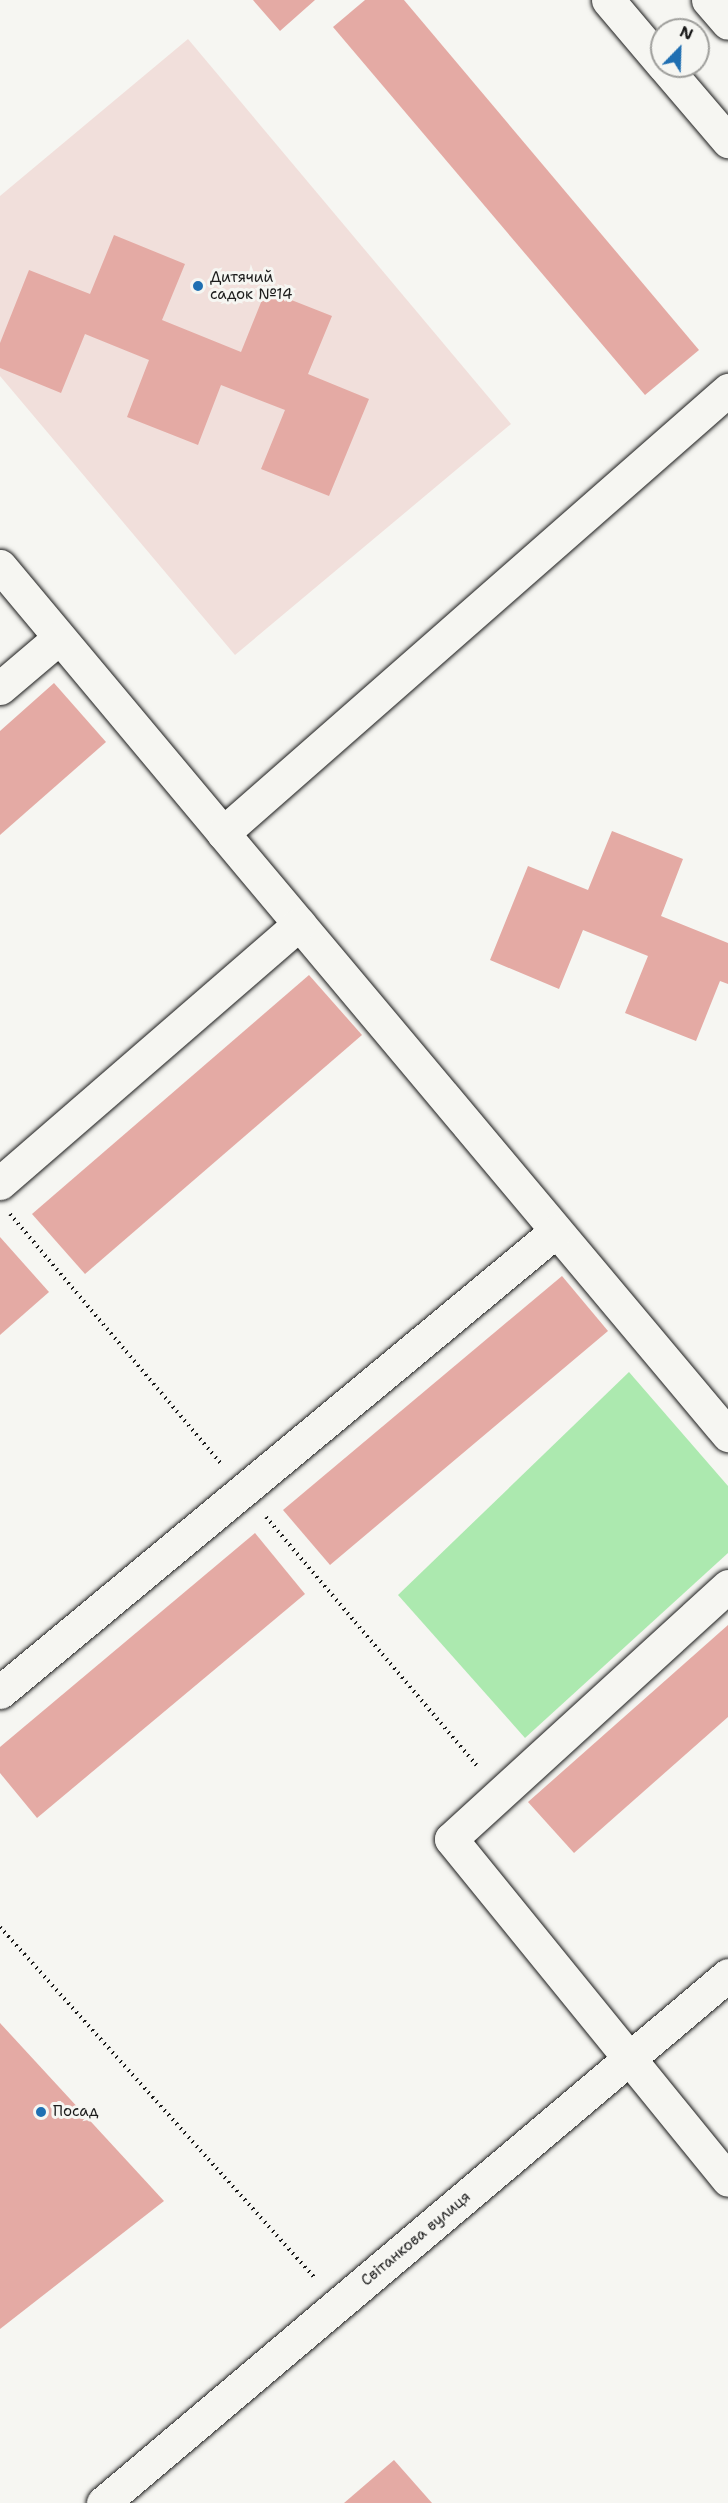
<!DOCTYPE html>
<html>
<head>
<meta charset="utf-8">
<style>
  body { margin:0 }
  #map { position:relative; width:728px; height:2503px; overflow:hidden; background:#f6f6f2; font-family:"Shantell Sans",sans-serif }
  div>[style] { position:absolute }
  .built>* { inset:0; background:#f1dfdb }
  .green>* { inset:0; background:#ace9af }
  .building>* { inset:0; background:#e4aaa4 }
  .path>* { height:4px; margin-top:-2px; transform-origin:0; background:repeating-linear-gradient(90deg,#1c1c1c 0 1.5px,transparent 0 6px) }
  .roads { filter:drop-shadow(0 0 2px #1c1c1c) drop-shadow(0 0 2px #1c1c1c) }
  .minor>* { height:33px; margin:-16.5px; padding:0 16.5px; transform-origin:16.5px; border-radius:16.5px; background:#f6f6f2 }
  .dots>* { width:16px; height:16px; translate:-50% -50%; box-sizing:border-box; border:3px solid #f6f6f2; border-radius:50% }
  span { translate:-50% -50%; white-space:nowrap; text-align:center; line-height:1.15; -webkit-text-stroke:6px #f6f6f2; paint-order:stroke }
  .poi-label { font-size:15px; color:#1c1c1c }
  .left { translate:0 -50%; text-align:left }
  .street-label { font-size:15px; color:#1c1c1c }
  .north { position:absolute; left:650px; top:18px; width:60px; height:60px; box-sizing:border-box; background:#f6f6f2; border:2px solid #9f9f9c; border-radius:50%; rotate:23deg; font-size:16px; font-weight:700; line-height:24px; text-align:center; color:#1c1c1c }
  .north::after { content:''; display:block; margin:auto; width:21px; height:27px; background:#1f6fb2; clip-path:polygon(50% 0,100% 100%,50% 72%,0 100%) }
</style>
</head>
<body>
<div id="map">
  <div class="built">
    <div style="clip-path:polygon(188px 39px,511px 424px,235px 655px,0 376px,0 196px)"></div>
  </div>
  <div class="green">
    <div style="clip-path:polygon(629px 1372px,728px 1486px,728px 1553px,525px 1738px,398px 1595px)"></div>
  </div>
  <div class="building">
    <div style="clip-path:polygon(253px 0,315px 0,280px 31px)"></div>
    <div style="clip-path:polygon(365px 0,404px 0,699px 350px,645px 395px,333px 27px)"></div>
    <div style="clip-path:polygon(114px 235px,185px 264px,162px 320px,241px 352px,266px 290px,332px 316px,308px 374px,369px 399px,329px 496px,261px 469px,285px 410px,221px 385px,198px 445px,127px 417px,149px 360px,85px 334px,61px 393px,0 368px,0 343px,29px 270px,90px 294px)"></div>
    <div style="clip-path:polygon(54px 683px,106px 742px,0 835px,0 731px)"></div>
    <div style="clip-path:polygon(612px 831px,683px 859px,661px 916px,728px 943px,728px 984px,720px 981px,696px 1041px,625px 1013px,648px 956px,583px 930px,559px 989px,490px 960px,528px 866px,588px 890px)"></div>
    <div style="clip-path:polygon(309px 975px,362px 1035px,85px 1274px,32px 1214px)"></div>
    <div style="clip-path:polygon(0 1237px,49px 1292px,0 1335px)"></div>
    <div style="clip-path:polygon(562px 1276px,608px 1331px,330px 1565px,283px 1510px)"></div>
    <div style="clip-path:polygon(255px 1533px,305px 1594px,37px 1818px,0 1773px,0 1747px)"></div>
    <div style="clip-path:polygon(728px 1625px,728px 1717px,574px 1853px,528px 1802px)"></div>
    <div style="clip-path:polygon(0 2023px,164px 2201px,0 2329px)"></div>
    <div style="clip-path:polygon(394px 2460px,432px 2503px,344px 2503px)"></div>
  </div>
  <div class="path">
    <div style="left:10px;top:1214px;width:329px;rotate:49.8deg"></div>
    <div style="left:266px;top:1517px;width:328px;rotate:49.7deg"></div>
    <div style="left:0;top:1927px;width:473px;rotate:48.1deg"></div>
  </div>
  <div class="roads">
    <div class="minor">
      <div style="left:608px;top:0;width:84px;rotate:49.8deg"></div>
      <div style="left:708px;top:0;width:30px;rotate:49deg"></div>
      <div style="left:664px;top:66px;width:99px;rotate:49.5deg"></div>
      <div style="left:0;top:566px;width:348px;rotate:50.1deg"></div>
      <div style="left:223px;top:833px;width:672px;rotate:-41.26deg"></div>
      <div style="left:0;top:688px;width:77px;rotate:-40.3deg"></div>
      <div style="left:223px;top:833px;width:786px;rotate:50.01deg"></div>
      <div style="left:0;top:1183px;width:396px;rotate:-40.9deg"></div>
      <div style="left:728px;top:1586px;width:375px;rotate:137.6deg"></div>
      <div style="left:451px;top:1839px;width:439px;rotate:50.9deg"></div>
      <div style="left:0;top:1692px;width:722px;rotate:-39.66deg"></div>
      <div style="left:103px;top:2503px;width:818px;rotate:-40.19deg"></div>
    </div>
  </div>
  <div class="dots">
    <div style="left:198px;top:286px;background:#1f6fb2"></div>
    <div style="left:41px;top:2112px;background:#1f6fb2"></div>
  </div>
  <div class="poi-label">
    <span class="left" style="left:210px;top:286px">Дитячий<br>садок №14</span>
    <span class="left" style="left:53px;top:2112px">Посад</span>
  </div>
  <div class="street-label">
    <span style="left:416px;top:2239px;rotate:-40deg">Світанкова вулиця</span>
  </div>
  <div class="north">N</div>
</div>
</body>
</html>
